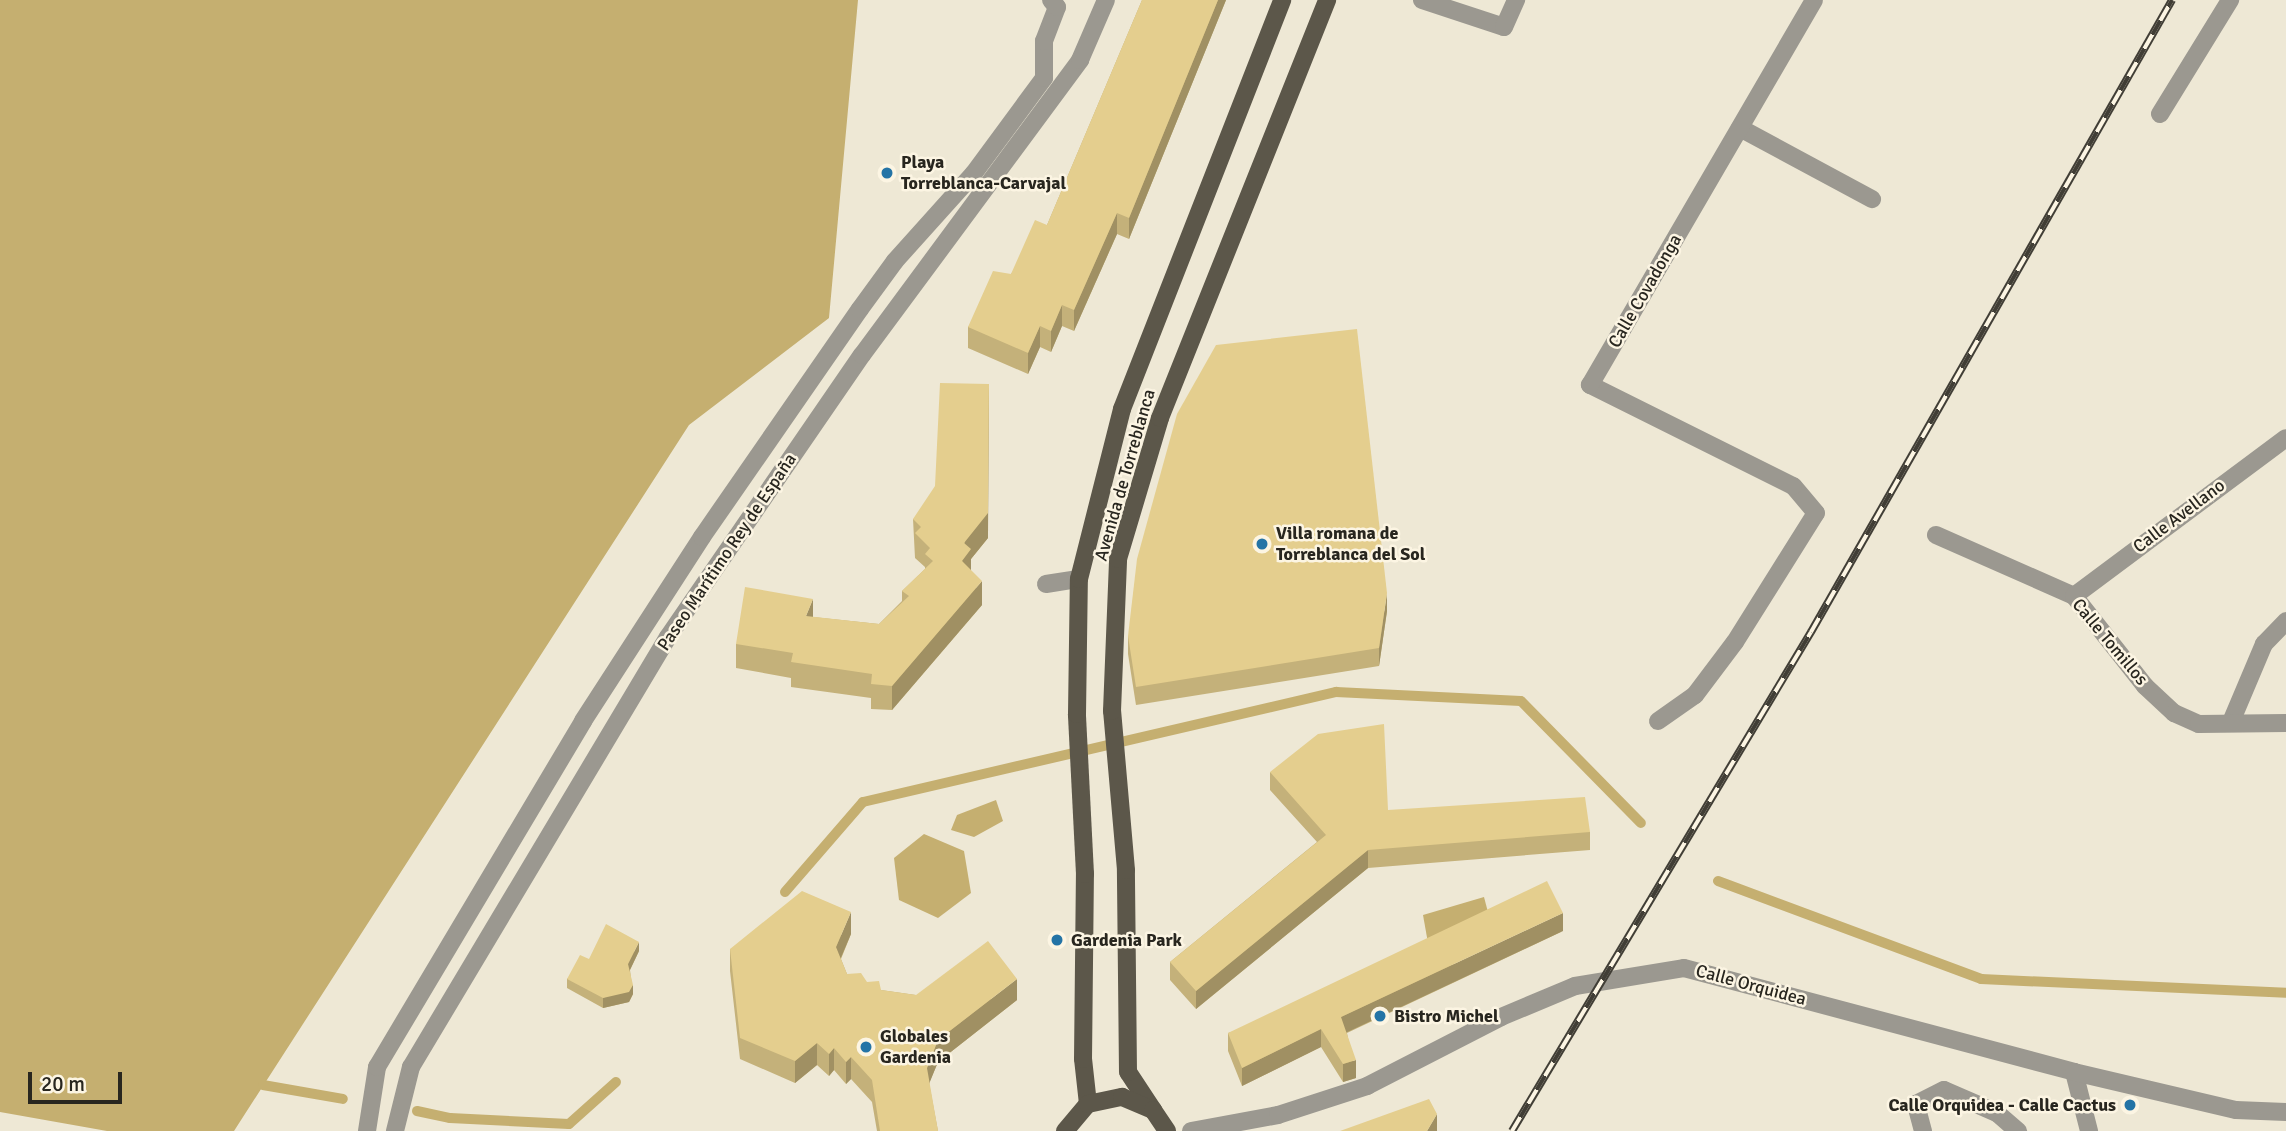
<!DOCTYPE html>
<html>
<head>
<meta charset="utf-8">
<style>
  body { margin:0 }
  #map { position:relative; width:2286px; height:1131px; overflow:hidden; background:#eee8d5; font-family:Signika,sans-serif }
  div>[style] { position:absolute }
  .water>* { inset:0; background:#c5af70 }
  .stream>* { height:10px; margin:-5px; padding:0 5px; transform-origin:5px; border-radius:5px; background:#c5af70 }
  .lane>* { height:18px; margin:-9px; padding:0 9px; transform-origin:9px; border-radius:9px; background:#9b9890 }
  .street>* { height:18px; margin:-9px; padding:0 9px; transform-origin:9px; border-radius:9px; background:#9b9890 }
  .primary>* { height:18px; margin:-9px; padding:0 9px; transform-origin:9px; border-radius:9px; background:#5c574a }
  .rail>* { height:8px; margin-top:-4px; transform-origin:0; background:repeating-linear-gradient(90deg,#fcf5e3 0 16px,#413e36 0 32px); box-sizing:border-box; border-block:2px solid #413e36 }
  .wall>* { inset:0; background:#c4b17a }
  .shaded-wall>* { inset:0; background:#a09063 }
  .building>* { inset:0; background:#e4ce8e }
  .dots>* { width:19px; height:19px; translate:-50% -50%; box-sizing:border-box; border:4px solid #fcf5e3; border-radius:50% }
  span { translate:-50% -50%; white-space:nowrap; text-align:center; line-height:1.15; -webkit-text-stroke:5px #fcf5e3; paint-order:stroke }
  .poi-label { font-size:18px; color:#28261f; font-weight:700 }
  .left { translate:0 -50%; text-align:left }
  .right { translate:-100% -50%; text-align:right }
  .street-label { font-size:18px; color:#28261f }
  .scale { position:absolute; left:28px; top:1072px; width:94px; height:32px; box-sizing:border-box; border:4px solid #28261f; border-top:0; padding-left:9px; font-size:21px; line-height:24px; white-space:nowrap; color:#28261f; -webkit-text-stroke:5px #fcf5e3; paint-order:stroke }
</style>
</head>
<body>
<div id="map">
  <div class="water">
    <div style="clip-path:polygon(0 0,858px 0,829px 318px,689px 425px,234px 1131px,107px 1131px,0 1112px)"></div>
    <div style="clip-path:polygon(996px 800px,1003px 821px,974px 837px,951px 830px,957px 815px)"></div>
    <div style="clip-path:polygon(924px 834px,964px 851px,971px 893px,938px 918px,899px 900px,894px 858px)"></div>
    <div style="clip-path:polygon(1484px 897px,1489px 916px,1428px 943px,1423px 915px)"></div>
  </div>
  <div class="stream">
    <div style="left:1718px;top:881px;width:281px;rotate:20.4deg"></div>
    <div style="left:1981px;top:979px;width:305px;rotate:2.6deg"></div>
    <div style="left:785px;top:892px;width:119px;rotate:-49.1deg"></div>
    <div style="left:863px;top:802px;width:486px;rotate:-13.1deg"></div>
    <div style="left:1336px;top:692px;width:185px;rotate:2.8deg"></div>
    <div style="left:1521px;top:701px;width:171px;rotate:45.5deg"></div>
    <div style="left:263px;top:1085px;width:81px;rotate:9.9deg"></div>
    <div style="left:417px;top:1111px;width:34px;rotate:12deg"></div>
    <div style="left:450px;top:1118px;width:119px;rotate:2.9deg"></div>
    <div style="left:569px;top:1124px;width:63px;rotate:-41.8deg"></div>
  </div>
  <div class="lane">
    <div style="left:1740px;top:128px;width:150px;rotate:28.3deg"></div>
    <div style="left:1046px;top:584px;width:33px;rotate:-9deg"></div>
    <div style="left:2231px;top:722px;width:85px;rotate:-67.1deg"></div>
    <div style="left:2264px;top:644px;width:32px;rotate:-46deg"></div>
  </div>
  <div class="street">
    <div style="left:1422px;top:0;width:86px;rotate:18.2deg"></div>
    <div style="left:1504px;top:27px;width:30px;rotate:-66deg"></div>
    <div style="left:2160px;top:114px;width:134px;rotate:-58.4deg"></div>
    <div style="left:1936px;top:535px;width:151px;rotate:23.8deg"></div>
    <div style="left:2074px;top:596px;width:115px;rotate:51.7deg"></div>
    <div style="left:2145px;top:686px;width:40px;rotate:43deg"></div>
    <div style="left:2174px;top:713px;width:27px;rotate:24deg"></div>
    <div style="left:2199px;top:724px;width:87px;rotate:-0.7deg"></div>
    <div style="left:2074px;top:596px;width:264px;rotate:-36.7deg"></div>
    <div style="left:1658px;top:721px;width:45px;rotate:-35.1deg"></div>
    <div style="left:1695px;top:695px;width:66px;rotate:-53deg"></div>
    <div style="left:1735px;top:642px;width:152px;rotate:-57.9deg"></div>
    <div style="left:1816px;top:513px;width:35px;rotate:-130deg"></div>
    <div style="left:1793px;top:486px;width:227px;rotate:-153.5deg"></div>
    <div style="left:1590px;top:385px;width:445px;rotate:-59.8deg"></div>
    <div style="left:2074px;top:1072px;width:61px;rotate:75.7deg"></div>
    <div style="left:367px;top:1131px;width:65px;rotate:-81.1deg"></div>
    <div style="left:377px;top:1067px;width:403px;rotate:-59.2deg"></div>
    <div style="left:583px;top:721px;width:219px;rotate:-57.1deg"></div>
    <div style="left:702px;top:537px;width:277px;rotate:-55.3deg"></div>
    <div style="left:860px;top:309px;width:59px;rotate:-53.9deg"></div>
    <div style="left:895px;top:261px;width:118px;rotate:-48.1deg"></div>
    <div style="left:974px;top:173px;width:118px;rotate:-53.6deg"></div>
    <div style="left:1044px;top:78px;width:37px;rotate:-90deg"></div>
    <div style="left:1044px;top:41px;width:36px;rotate:-69deg"></div>
    <div style="left:1057px;top:7px;width:9px;rotate:-131deg"></div>
    <div style="left:395px;top:1131px;width:66px;rotate:-76deg"></div>
    <div style="left:411px;top:1067px;width:501px;rotate:-59.13deg"></div>
    <div style="left:668px;top:637px;width:342px;rotate:-55.5deg"></div>
    <div style="left:862px;top:355px;width:367px;rotate:-53.5deg"></div>
    <div style="left:1080px;top:60px;width:65px;rotate:-66.6deg"></div>
    <div style="left:1191px;top:1131px;width:88px;rotate:-10.4deg"></div>
    <div style="left:1278px;top:1115px;width:94px;rotate:-18deg"></div>
    <div style="left:1367px;top:1086px;width:151px;rotate:-27.2deg"></div>
    <div style="left:1501px;top:1017px;width:80px;rotate:-22.7deg"></div>
    <div style="left:1575px;top:986px;width:110px;rotate:-9.4deg"></div>
    <div style="left:1684px;top:968px;width:404px;rotate:14.9deg"></div>
    <div style="left:2074px;top:1072px;width:166px;rotate:13.2deg"></div>
    <div style="left:2236px;top:1110px;width:50px;rotate:2.3deg"></div>
    <div style="left:1923px;top:1131px;width:28px;rotate:-105deg"></div>
    <div style="left:1916px;top:1104px;width:31px;rotate:-27deg"></div>
    <div style="left:1944px;top:1090px;width:58px;rotate:23.5deg"></div>
    <div style="left:1997px;top:1113px;width:28px;rotate:41deg"></div>
  </div>
  <div class="primary">
    <div style="left:1088px;top:1104px;width:45px;rotate:-96.3deg"></div>
    <div style="left:1083px;top:1059px;width:185px;rotate:-89.4deg"></div>
    <div style="left:1085px;top:874px;width:160px;rotate:-92.9deg"></div>
    <div style="left:1077px;top:714px;width:135px;rotate:-89.2deg"></div>
    <div style="left:1079px;top:579px;width:175px;rotate:-75.8deg"></div>
    <div style="left:1122px;top:409px;width:439px;rotate:-68.6deg"></div>
    <div style="left:1153px;top:1110px;width:45px;rotate:-123.3deg"></div>
    <div style="left:1128px;top:1072px;width:202px;rotate:-90.6deg"></div>
    <div style="left:1126px;top:870px;width:160px;rotate:-95deg"></div>
    <div style="left:1112px;top:711px;width:152px;rotate:-87.7deg"></div>
    <div style="left:1118px;top:559px;width:147px;rotate:-73.4deg"></div>
    <div style="left:1160px;top:418px;width:450px;rotate:-68.2deg"></div>
    <div style="left:1065px;top:1131px;width:35px;rotate:-50deg"></div>
    <div style="left:1088px;top:1104px;width:35px;rotate:-12deg"></div>
    <div style="left:1122px;top:1097px;width:34px;rotate:23deg"></div>
    <div style="left:1153px;top:1110px;width:25px;rotate:56deg"></div>
  </div>
  <div class="rail">
    <div style="left:1512px;top:1131px;width:582px;rotate:-59.07deg"></div>
    <div style="left:1811px;top:632px;width:728px;rotate:-60.26deg"></div>
  </div>
  <div class="wall">
    <div style="clip-path:polygon(1142px 0,1226px 0,1129px 239px,1117px 234px,1074px 331px,1062px 326px,1051px 352px,1040px 347px,1028px 374px,968px 348px,968px 327px,1011px 274px,1047px 225px)"></div>
    <div style="clip-path:polygon(913px 519px,988px 538px,971px 559px,971px 571px,982px 605px,892px 710px,871px 709px,871px 698px,791px 687px,791px 678px,736px 668px,736px 644px,813px 617px,879px 624px,902px 601px,902px 591px,925px 569px,925px 567px,915px 558px)"></div>
    <div style="clip-path:polygon(1387px 611px,1379px 666px,1136px 705px,1128px 654px,1128px 636px)"></div>
    <div style="clip-path:polygon(1270px 772px,1388px 810px,1590px 832px,1590px 850px,1368px 868px,1196px 1009px,1170px 980px,1170px 962px,1317px 842px,1270px 790px)"></div>
    <div style="clip-path:polygon(1563px 931px,1347px 1033px,1356px 1078px,1343px 1082px,1321px 1047px,1242px 1086px,1228px 1051px,1228px 1033px)"></div>
    <div style="clip-path:polygon(851px 934px,841px 959px,847px 974px,881px 990px,916px 995px,1017px 1000px,938px 1062px,929px 1083px,938px 1131px,877px 1131px,872px 1102px,851px 1079px,846px 1084px,834px 1070px,829px 1076px,817px 1065px,795px 1083px,740px 1059px,730px 971px,730px 949px)"></div>
    <div style="clip-path:polygon(639px 951px,630px 970px,633px 994px,629px 1002px,603px 1008px,567px 988px,567px 979px,589px 959px)"></div>
  </div>
  <div class="shaded-wall">
    <div style="clip-path:polygon(1218px 0,1226px 0,1129px 239px,1129px 218px)"></div>
    <div style="clip-path:polygon(1117px 213px,1117px 234px,1074px 331px,1074px 310px)"></div>
    <div style="clip-path:polygon(1062px 305px,1062px 326px,1051px 352px,1051px 331px)"></div>
    <div style="clip-path:polygon(1040px 326px,1040px 347px,1028px 374px,1028px 353px)"></div>
    <div style="clip-path:polygon(989px 384px,988px 538px,971px 559px,971px 574px,962px 561px)"></div>
    <div style="clip-path:polygon(982px 581px,982px 605px,892px 710px,892px 686px)"></div>
    <div style="clip-path:polygon(1387px 593px,1387px 611px,1379px 666px,1379px 648px)"></div>
    <div style="clip-path:polygon(813px 599px,813px 623px,806px 616px)"></div>
    <div style="clip-path:polygon(1368px 850px,1368px 868px,1196px 1009px,1196px 991px)"></div>
    <div style="clip-path:polygon(851px 912px,851px 934px,836px 969px,836px 947px)"></div>
    <div style="clip-path:polygon(1563px 913px,1563px 931px,1341px 1035px,1341px 1017px)"></div>
    <div style="clip-path:polygon(639px 942px,639px 951px,628px 974px,628px 964px)"></div>
    <div style="clip-path:polygon(1017px 979px,1017px 1000px,938px 1062px,927px 1089px,927px 1068px,938px 1040px)"></div>
    <div style="clip-path:polygon(633px 985px,633px 994px,629px 1002px,603px 1008px,603px 998px)"></div>
    <div style="clip-path:polygon(1321px 1029px,1321px 1047px,1242px 1086px,1242px 1068px)"></div>
    <div style="clip-path:polygon(817px 1043px,817px 1065px,795px 1083px,795px 1061px)"></div>
    <div style="clip-path:polygon(834px 1048px,834px 1070px,829px 1076px,829px 1054px)"></div>
    <div style="clip-path:polygon(851px 1057px,851px 1079px,846px 1084px,846px 1062px)"></div>
    <div style="clip-path:polygon(1356px 1060px,1356px 1078px,1343px 1082px,1343px 1064px)"></div>
    <div style="clip-path:polygon(1437px 1114px,1437px 1131px,1427px 1131px)"></div>
  </div>
  <div class="building">
    <div style="clip-path:polygon(1142px 0,1218px 0,1129px 218px,1117px 213px,1074px 310px,1062px 305px,1051px 331px,1040px 326px,1028px 353px,968px 327px,993px 271px,1011px 274px,1035px 220px,1047px 225px)"></div>
    <div style="clip-path:polygon(1357px 329px,1387px 593px,1379px 648px,1136px 687px,1128px 636px,1137px 559px,1177px 414px,1216px 345px)"></div>
    <div style="clip-path:polygon(940px 383px,989px 384px,988px 513px,964px 543px,971px 549px,962px 561px,982px 581px,892px 686px,871px 684px,872px 674px,791px 662px,793px 653px,736px 644px,745px 587px,813px 599px,806px 616px,879px 624px,909px 596px,902px 591px,933px 561px,925px 554px,930px 548px,915px 533px,921px 527px,913px 519px,935px 486px)"></div>
    <div style="clip-path:polygon(1384px 724px,1388px 810px,1585px 797px,1590px 832px,1368px 850px,1196px 991px,1170px 962px,1326px 835px,1270px 772px,1318px 734px)"></div>
    <div style="clip-path:polygon(1547px 881px,1563px 913px,1341px 1017px,1356px 1060px,1343px 1064px,1321px 1029px,1242px 1068px,1228px 1033px)"></div>
    <div style="clip-path:polygon(802px 891px,851px 912px,836px 947px,847px 974px,861px 973px,867px 982px,879px 981px,881px 990px,916px 995px,988px 941px,1017px 979px,938px 1040px,927px 1068px,938px 1131px,880px 1131px,872px 1080px,851px 1057px,846px 1062px,834px 1048px,829px 1054px,817px 1043px,795px 1061px,740px 1038px,730px 949px)"></div>
    <div style="clip-path:polygon(606px 924px,639px 942px,628px 964px,633px 985px,629px 992px,603px 998px,567px 979px,580px 955px,589px 959px)"></div>
    <div style="clip-path:polygon(1429px 1099px,1437px 1114px,1427px 1131px,1340px 1131px)"></div>
  </div>
  <div class="dots">
    <div style="left:887px;top:173px;background:#2474a6"></div>
    <div style="left:1262px;top:544px;background:#2474a6"></div>
    <div style="left:1057px;top:940px;background:#2474a6"></div>
    <div style="left:1380px;top:1016px;background:#2474a6"></div>
    <div style="left:866px;top:1047px;background:#2474a6"></div>
    <div style="left:2130px;top:1105px;background:#2474a6"></div>
  </div>
  <div class="poi-label">
    <span class="left" style="left:901px;top:173px">Playa<br>Torreblanca-Carvajal</span>
    <span class="left" style="left:1276px;top:544px">Villa romana de<br>Torreblanca del Sol</span>
    <span class="left" style="left:1071px;top:940px">Gardenia Park</span>
    <span class="left" style="left:1394px;top:1016px">Bistro Michel</span>
    <span class="left" style="left:880px;top:1047px">Globales<br>Gardenia</span>
    <span class="right" style="left:2116px;top:1105px">Calle Orquidea - Calle Cactus</span>
  </div>
  <div class="street-label">
    <span style="left:1645px;top:291px;rotate:-60deg">Calle Covadonga</span>
    <span style="left:1125px;top:475px;rotate:-74deg">Avenida de Torreblanca</span>
    <span style="left:2179px;top:516px;rotate:-37deg">Calle Avellano</span>
    <span style="left:727px;top:552px;rotate:-56deg">Paseo Marítimo Rey de España</span>
    <span style="left:2110px;top:642px;rotate:50deg">Calle Tomillos</span>
    <span style="left:1751px;top:985px;rotate:15deg">Calle Orquidea</span>
  </div>
  <div class="scale">20 m</div>
</div>
</body>
</html>
